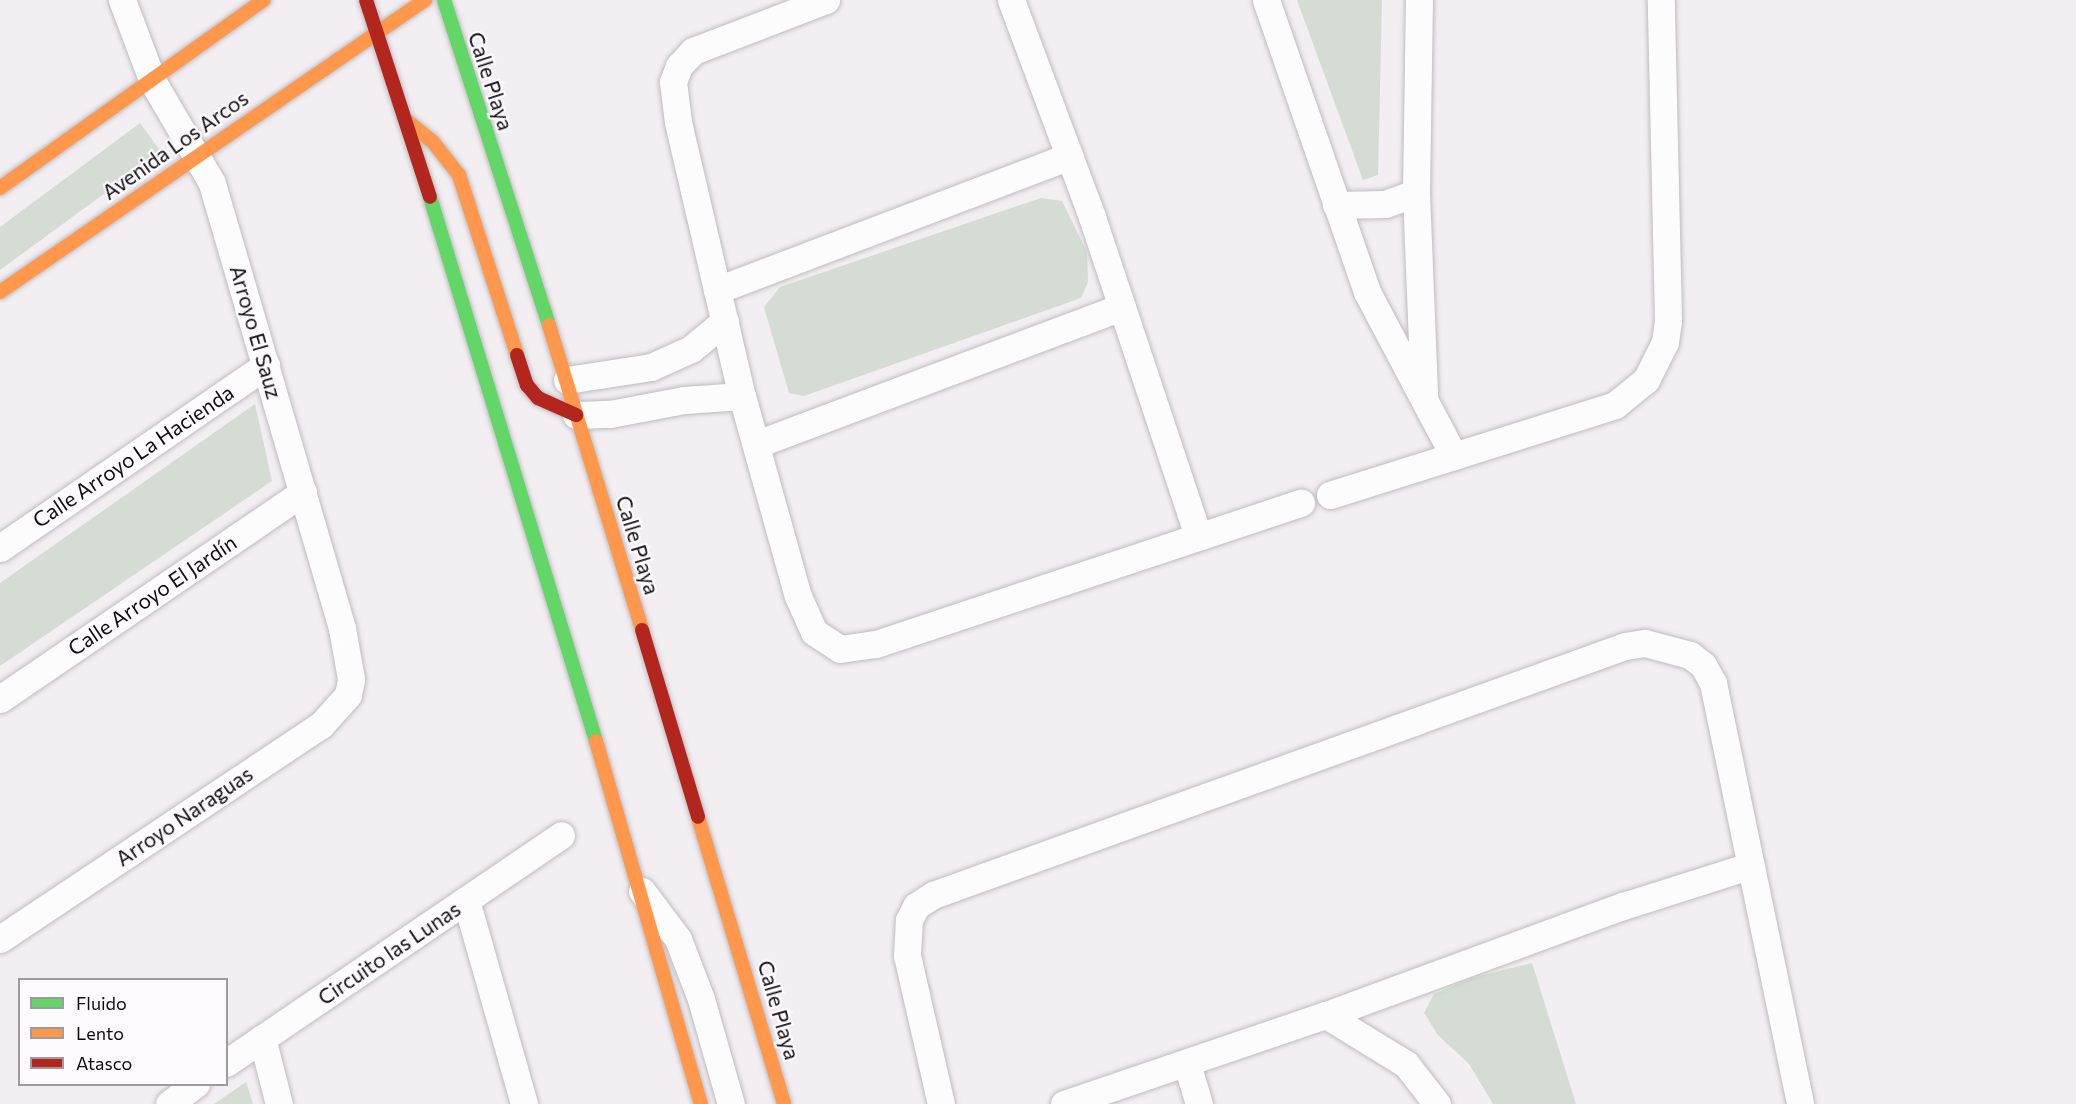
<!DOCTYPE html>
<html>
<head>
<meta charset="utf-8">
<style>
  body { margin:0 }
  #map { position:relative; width:2076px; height:1104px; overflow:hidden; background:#f2eef2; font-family:Commissioner,sans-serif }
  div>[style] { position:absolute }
  .green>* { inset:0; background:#d4dcd3 }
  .roads { filter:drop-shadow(0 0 2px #bfbcbf) drop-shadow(0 0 2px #bfbcbf) }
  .street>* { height:27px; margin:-13.5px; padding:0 13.5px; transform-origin:13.5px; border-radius:13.5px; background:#fdfcfd }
  .fast>* { height:14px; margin:-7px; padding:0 7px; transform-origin:7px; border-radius:7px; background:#63d668 }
  .slow>* { height:14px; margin:-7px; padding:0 7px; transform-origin:7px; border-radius:7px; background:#ff974d }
  .jam>* { height:14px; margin:-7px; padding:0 7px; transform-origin:7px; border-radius:7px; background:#b3261e }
  span { translate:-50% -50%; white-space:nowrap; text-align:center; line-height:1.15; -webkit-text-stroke:4.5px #fefbfe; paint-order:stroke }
  .street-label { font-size:21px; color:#0e0c0e }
  .legend { position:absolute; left:18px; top:978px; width:210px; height:108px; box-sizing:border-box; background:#fefbfe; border:2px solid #9e9b9e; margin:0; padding:8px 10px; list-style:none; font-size:18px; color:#0e0c0e }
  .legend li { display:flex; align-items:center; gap:12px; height:30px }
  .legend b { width:30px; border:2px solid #9e9b9e }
</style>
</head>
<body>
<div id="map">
  <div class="green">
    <div style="clip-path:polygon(1297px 0,1382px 0,1378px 175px,1363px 180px)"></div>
    <div style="clip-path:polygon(140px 123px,161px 152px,0 270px,0 227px)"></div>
    <div style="clip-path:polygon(1041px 198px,1062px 201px,1087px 252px,1088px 282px,1081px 298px,804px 396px,789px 393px,764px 307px,780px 287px)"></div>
    <div style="clip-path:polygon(255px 404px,272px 481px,0 666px,0 583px)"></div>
    <div style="clip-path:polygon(1532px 963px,1576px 1104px,1493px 1104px,1469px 1064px,1438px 1035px,1424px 1013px,1434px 994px,1472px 978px)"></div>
    <div style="clip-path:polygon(246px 1082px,253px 1104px,214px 1104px)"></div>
  </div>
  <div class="roads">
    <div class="street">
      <div style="left:826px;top:0;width:142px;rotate:159deg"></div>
      <div style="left:693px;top:51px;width:21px;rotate:133deg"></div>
      <div style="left:679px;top:66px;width:17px;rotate:111deg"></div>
      <div style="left:673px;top:82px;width:40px;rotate:82.9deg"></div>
      <div style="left:678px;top:122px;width:281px;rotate:76.9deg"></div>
      <div style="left:742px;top:396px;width:208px;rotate:74.4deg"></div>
      <div style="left:798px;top:596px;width:39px;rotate:66deg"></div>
      <div style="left:814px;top:632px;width:31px;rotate:33deg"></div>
      <div style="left:840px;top:649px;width:36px;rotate:-8deg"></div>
      <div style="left:876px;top:644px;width:448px;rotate:-18.4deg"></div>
      <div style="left:1011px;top:0;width:232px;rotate:69.5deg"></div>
      <div style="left:1092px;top:217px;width:336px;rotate:71.6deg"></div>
      <div style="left:1266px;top:0;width:309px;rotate:70.9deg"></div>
      <div style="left:1367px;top:292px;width:186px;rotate:62.1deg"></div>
      <div style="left:1419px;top:0;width:193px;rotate:90.9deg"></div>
      <div style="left:1416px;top:193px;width:203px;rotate:87.7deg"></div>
      <div style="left:1336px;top:205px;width:49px;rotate:-1.2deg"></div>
      <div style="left:1385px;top:204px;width:33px;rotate:-20deg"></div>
      <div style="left:717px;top:290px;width:377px;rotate:-20.8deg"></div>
      <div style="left:567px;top:380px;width:85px;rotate:-8.8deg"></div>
      <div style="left:651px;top:367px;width:44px;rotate:-24.2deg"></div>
      <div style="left:691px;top:349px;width:44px;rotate:-39.5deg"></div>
      <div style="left:576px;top:415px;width:34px;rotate:-2deg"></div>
      <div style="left:610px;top:414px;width:75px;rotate:-10.7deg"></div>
      <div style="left:684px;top:400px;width:58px;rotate:-3.9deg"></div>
      <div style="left:757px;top:444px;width:390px;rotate:-20.6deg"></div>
      <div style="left:1330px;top:495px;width:299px;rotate:-17.5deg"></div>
      <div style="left:1615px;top:405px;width:40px;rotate:-39deg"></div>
      <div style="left:1646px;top:380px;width:42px;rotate:-63.4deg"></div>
      <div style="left:1665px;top:342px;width:22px;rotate:-82deg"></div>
      <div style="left:1668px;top:320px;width:320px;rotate:-91.3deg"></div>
      <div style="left:0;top:548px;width:323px;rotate:-34.5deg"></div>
      <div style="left:0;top:699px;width:367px;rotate:-34.3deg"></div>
      <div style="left:642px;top:891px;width:60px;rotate:53.1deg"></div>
      <div style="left:678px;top:939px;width:64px;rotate:69deg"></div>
      <div style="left:701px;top:999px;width:109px;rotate:74.1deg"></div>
      <div style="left:466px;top:900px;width:212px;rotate:74.1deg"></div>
      <div style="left:0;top:939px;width:386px;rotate:-33.7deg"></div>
      <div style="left:321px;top:725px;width:40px;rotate:-48deg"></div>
      <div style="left:348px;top:695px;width:16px;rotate:-79deg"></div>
      <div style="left:351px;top:679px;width:52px;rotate:-100deg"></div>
      <div style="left:342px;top:628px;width:464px;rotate:-106.3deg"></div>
      <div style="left:212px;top:183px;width:117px;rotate:-120.3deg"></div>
      <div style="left:153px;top:82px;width:88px;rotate:-110.7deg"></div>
      <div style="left:1326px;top:1015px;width:316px;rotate:-20.2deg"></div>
      <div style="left:1623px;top:906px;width:132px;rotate:-17.6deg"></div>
      <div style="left:262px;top:1038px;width:68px;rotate:75.6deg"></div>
      <div style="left:226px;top:1063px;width:405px;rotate:-34.2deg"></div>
      <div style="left:1187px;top:1064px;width:42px;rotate:73.3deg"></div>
      <div style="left:169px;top:1104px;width:34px;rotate:-37deg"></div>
      <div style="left:941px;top:1104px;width:152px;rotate:-102.9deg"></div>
      <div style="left:907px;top:956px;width:36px;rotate:-87deg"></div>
      <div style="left:909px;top:920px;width:16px;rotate:-63deg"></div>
      <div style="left:916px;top:906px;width:20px;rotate:-33deg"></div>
      <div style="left:933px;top:895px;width:735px;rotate:-19.79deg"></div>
      <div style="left:1625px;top:646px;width:20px;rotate:-9deg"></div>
      <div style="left:1645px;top:643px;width:47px;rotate:14.9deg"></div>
      <div style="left:1690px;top:655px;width:16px;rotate:38deg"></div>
      <div style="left:1703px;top:665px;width:21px;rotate:61deg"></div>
      <div style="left:1713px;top:683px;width:430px;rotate:78.3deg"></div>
      <div style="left:1064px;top:1104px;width:277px;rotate:-18.8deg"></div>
      <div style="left:1326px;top:1015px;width:94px;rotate:31.5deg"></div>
      <div style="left:1406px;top:1064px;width:51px;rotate:52.2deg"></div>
    </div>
    <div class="fast">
      <div style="left:444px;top:0;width:342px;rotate:72.1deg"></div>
      <div style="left:430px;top:197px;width:569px;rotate:73.03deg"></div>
    </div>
    <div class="slow">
      <div style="left:407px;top:121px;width:33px;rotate:39deg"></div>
      <div style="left:433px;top:142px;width:42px;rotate:51.8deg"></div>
      <div style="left:459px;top:175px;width:189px;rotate:72.1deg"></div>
      <div style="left:0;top:188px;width:324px;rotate:-35.5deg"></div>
      <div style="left:0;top:292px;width:516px;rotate:-34.49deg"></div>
      <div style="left:549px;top:325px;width:319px;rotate:73deg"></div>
      <div style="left:596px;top:741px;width:378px;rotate:73.9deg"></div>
      <div style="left:698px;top:817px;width:300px;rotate:73.3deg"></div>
    </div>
    <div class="jam">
      <div style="left:366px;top:0;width:207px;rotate:72deg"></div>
      <div style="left:517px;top:355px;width:32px;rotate:72deg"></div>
      <div style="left:527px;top:385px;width:17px;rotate:50deg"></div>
      <div style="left:538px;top:398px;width:42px;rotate:24.1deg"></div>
      <div style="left:642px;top:630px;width:195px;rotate:73.3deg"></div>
    </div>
  </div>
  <div class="street-label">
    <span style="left:491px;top:81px;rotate:72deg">Calle Playa</span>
    <span style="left:175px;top:145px;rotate:-35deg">Avenida Los Arcos</span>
    <span style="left:256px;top:332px;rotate:74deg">Arroyo El Sauz</span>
    <span style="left:133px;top:456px;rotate:-34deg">Calle Arroyo La Hacienda</span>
    <span style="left:638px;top:545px;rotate:73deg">Calle Playa</span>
    <span style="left:152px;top:595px;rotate:-34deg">Calle Arroyo El Jardín</span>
    <span style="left:184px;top:816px;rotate:-34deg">Arroyo Naraguas</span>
    <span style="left:389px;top:953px;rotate:-34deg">Circuito las Lunas</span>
    <span style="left:779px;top:1010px;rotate:74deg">Calle Playa</span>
  </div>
  <ul class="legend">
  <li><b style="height:8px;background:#63d668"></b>Fluido</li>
  <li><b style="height:8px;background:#ff974d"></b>Lento</li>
  <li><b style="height:8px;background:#b3261e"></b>Atasco</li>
  </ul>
</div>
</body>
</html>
